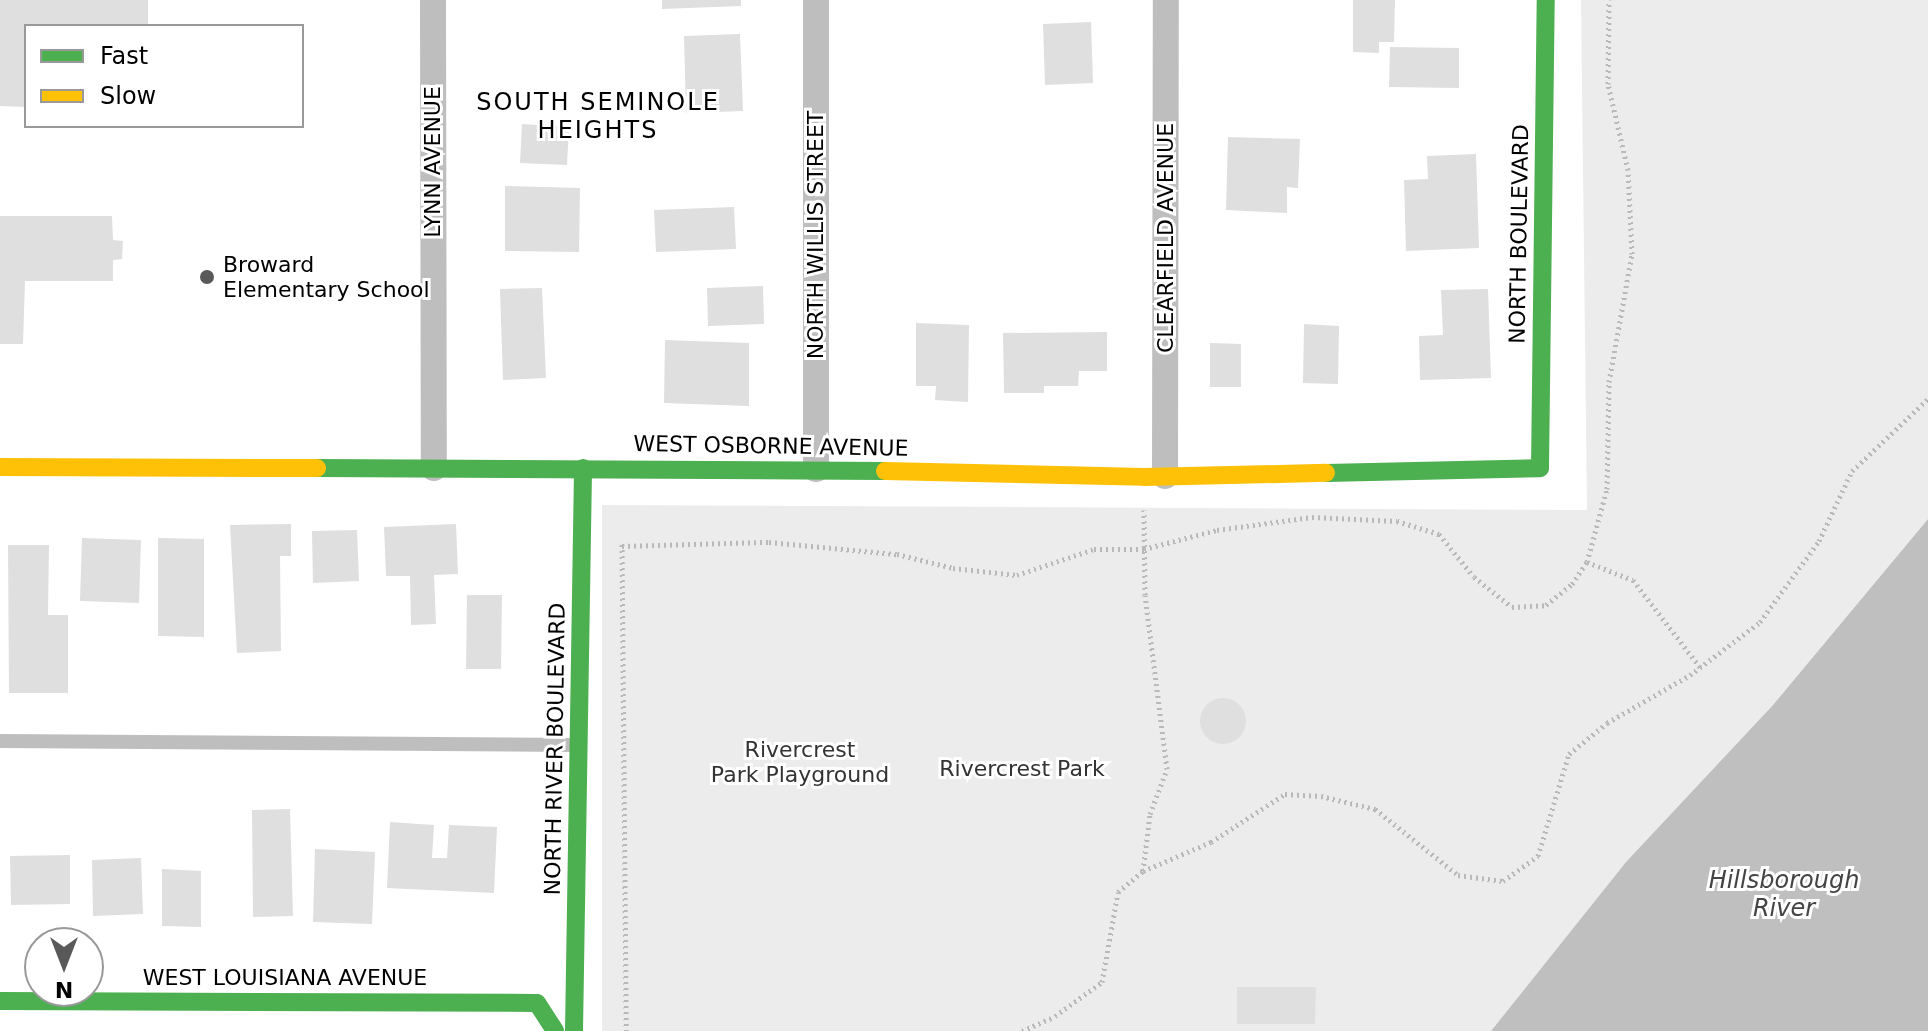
<!DOCTYPE html>
<html>
<head>
<meta charset="utf-8">
<style>
  body { margin:0 }
  #map { position:relative; width:1928px; height:1031px; overflow:hidden; background:#fff; font-family:"DejaVu Sans",sans-serif }
  div>[style] { position:absolute }
  .green>* { inset:0; background:#ececec }
  .water>* { inset:0; background:#bfbfbf }
  .building>* { inset:0; background:#dfdfdf }
  .round { border-radius:50% }
  .path>* { height:5px; margin-top:-2.5px; transform-origin:0; background:repeating-linear-gradient(90deg,#b9b9b9 0 2px,transparent 0 6px) }
  .lane>* { height:14px; margin:-7px; padding:0 7px; transform-origin:7px; border-radius:7px; background:#bebebe }
  .street>* { height:26px; margin:-13px; padding:0 13px; transform-origin:13px; border-radius:13px; background:#bebebe }
  .fast>* { height:18px; margin:-9px; padding:0 9px; transform-origin:9px; border-radius:9px; background:#4caf50 }
  .slow>* { height:18px; margin:-9px; padding:0 9px; transform-origin:9px; border-radius:9px; background:#ffc107 }
  .dots>* { width:22px; height:22px; translate:-50% -50%; box-sizing:border-box; border:4px solid #fff; border-radius:50% }
  span { translate:-50% -50%; white-space:nowrap; text-align:center; line-height:1.15; -webkit-text-stroke:6px #fff; paint-order:stroke }
  .street-label { font-size:22px; color:#000 }
  .poi-label { font-size:22px; color:#000 }
  .left { translate:0 -50%; text-align:left }
  .park-label { font-size:22px; color:#333 }
  .neighbourhood-label { font-size:24px; color:#000; letter-spacing:2px }
  .water-label { font-size:24px; color:#444; font-style:italic }
  .legend { position:absolute; left:24px; top:24px; width:280px; height:104px; box-sizing:border-box; background:#fff; border:2px solid #999; margin:0; padding:10px 14px; list-style:none; font-size:24px; color:#000 }
  .legend li { display:flex; align-items:center; gap:16px; height:40px }
  .legend b { width:40px; border:2px solid #999 }
  .north { position:absolute; left:24px; top:927px; width:80px; height:80px; box-sizing:border-box; background:#fff; border:2px solid #999; border-radius:50%; rotate:180deg; font-size:22px; font-weight:700; line-height:32px; text-align:center; color:#000 }
  .north::after { content:''; display:block; margin:auto; width:28px; height:36px; background:#595959; clip-path:polygon(50% 0,100% 100%,50% 72%,0 100%) }
</style>
</head>
<body>
<div id="map">
  <div class="green">
    <div style="clip-path:polygon(1581px 0,1928px 0,1928px 519px,1773px 705px,1626px 862px,1491px 1031px,602px 1031px,602px 505px,1587px 510px)"></div>
  </div>
  <div class="water">
    <div style="clip-path:polygon(1928px 519px,1928px 1031px,1491px 1031px,1626px 862px,1773px 705px)"></div>
  </div>
  <div class="building">
    <div style="clip-path:polygon(0 0,148px 0,148px 26px,26px 26px,26px 107px,0 106px)"></div>
    <div style="clip-path:polygon(662px 0,741px 0,741px 6px,662px 9px)"></div>
    <div style="clip-path:polygon(1353px 0,1395px 0,1394px 42px,1379px 42px,1379px 53px,1353px 52px)"></div>
    <div style="clip-path:polygon(1091px 22px,1093px 83px,1045px 85px,1043px 24px)"></div>
    <div style="clip-path:polygon(740px 34px,743px 111px,686px 113px,684px 36px)"></div>
    <div style="clip-path:polygon(1390px 47px,1459px 48px,1459px 88px,1389px 87px)"></div>
    <div style="clip-path:polygon(522px 124px,569px 127px,567px 165px,520px 163px)"></div>
    <div style="clip-path:polygon(1228px 137px,1300px 139px,1298px 188px,1287px 187px,1287px 213px,1226px 210px)"></div>
    <div style="clip-path:polygon(1476px 154px,1479px 248px,1406px 251px,1404px 180px,1428px 179px,1427px 156px)"></div>
    <div style="clip-path:polygon(505px 186px,580px 188px,579px 252px,505px 251px)"></div>
    <div style="clip-path:polygon(734px 207px,736px 249px,656px 252px,654px 210px)"></div>
    <div style="clip-path:polygon(0 216px,112px 216px,113px 240px,123px 241px,122px 259px,113px 260px,113px 281px,25px 281px,23px 344px,0 344px)"></div>
    <div style="clip-path:polygon(763px 286px,764px 324px,708px 326px,707px 288px)"></div>
    <div style="clip-path:polygon(542px 288px,546px 378px,503px 380px,500px 289px)"></div>
    <div style="clip-path:polygon(1488px 289px,1491px 378px,1420px 380px,1419px 336px,1443px 335px,1441px 290px)"></div>
    <div style="clip-path:polygon(916px 323px,969px 325px,968px 402px,935px 400px,936px 386px,916px 386px)"></div>
    <div style="clip-path:polygon(1304px 324px,1339px 326px,1338px 384px,1303px 383px)"></div>
    <div style="clip-path:polygon(1107px 332px,1107px 371px,1079px 371px,1078px 386px,1044px 386px,1044px 393px,1004px 393px,1003px 333px)"></div>
    <div style="clip-path:polygon(665px 340px,749px 343px,749px 406px,664px 403px)"></div>
    <div style="clip-path:polygon(1210px 343px,1241px 344px,1241px 387px,1210px 387px)"></div>
    <div style="clip-path:polygon(291px 524px,291px 556px,280px 556px,281px 651px,237px 653px,230px 525px)"></div>
    <div style="clip-path:polygon(456px 524px,458px 574px,434px 575px,436px 624px,411px 625px,410px 576px,386px 576px,384px 527px)"></div>
    <div style="clip-path:polygon(357px 530px,359px 581px,313px 583px,312px 531px)"></div>
    <div style="clip-path:polygon(82px 538px,141px 540px,139px 603px,80px 601px)"></div>
    <div style="clip-path:polygon(158px 538px,204px 539px,204px 637px,158px 636px)"></div>
    <div style="clip-path:polygon(8px 545px,49px 545px,48px 615px,68px 615px,68px 693px,9px 693px)"></div>
    <div style="clip-path:polygon(467px 595px,502px 595px,501px 669px,466px 669px)"></div>
    <div class="round" style="left:1200px;top:698px;width:46px;height:46px"></div>
    <div style="clip-path:polygon(290px 809px,293px 916px,253px 917px,252px 810px)"></div>
    <div style="clip-path:polygon(390px 822px,434px 825px,432px 858px,447px 858px,449px 825px,497px 827px,494px 893px,387px 888px)"></div>
    <div style="clip-path:polygon(315px 849px,375px 852px,372px 924px,313px 922px)"></div>
    <div style="clip-path:polygon(70px 855px,70px 904px,11px 905px,10px 856px)"></div>
    <div style="clip-path:polygon(141px 858px,143px 914px,93px 916px,92px 860px)"></div>
    <div style="clip-path:polygon(162px 869px,201px 871px,201px 927px,162px 926px)"></div>
    <div style="clip-path:polygon(1237px 987px,1316px 987px,1315px 1024px,1237px 1024px)"></div>
  </div>
  <div class="path">
    <div style="left:622px;top:544px;width:487px;rotate:89.5deg"></div>
    <div style="left:622px;top:546px;width:147px;rotate:-1.6deg"></div>
    <div style="left:769px;top:542px;width:129px;rotate:5.4deg"></div>
    <div style="left:897px;top:554px;width:58px;rotate:14deg"></div>
    <div style="left:953px;top:568px;width:64px;rotate:6.2deg"></div>
    <div style="left:1017px;top:575px;width:81px;rotate:-18.7deg"></div>
    <div style="left:1094px;top:549px;width:50px"></div>
    <div style="left:1144px;top:549px;width:75px;rotate:-14.6deg"></div>
    <div style="left:1217px;top:530px;width:96px;rotate:-7.8deg"></div>
    <div style="left:1312px;top:517px;width:85px;rotate:2.7deg"></div>
    <div style="left:1397px;top:521px;width:44px;rotate:17.2deg"></div>
    <div style="left:1439px;top:534px;width:55px;rotate:50.9deg"></div>
    <div style="left:1474px;top:577px;width:48px;rotate:38.3deg"></div>
    <div style="left:1512px;top:607px;width:34px;rotate:-3deg"></div>
    <div style="left:1546px;top:605px;width:33px;rotate:-39deg"></div>
    <div style="left:1572px;top:584px;width:27px;rotate:-56deg"></div>
    <div style="left:1587px;top:562px;width:76px;rotate:-74.7deg"></div>
    <div style="left:1607px;top:489px;width:107px;rotate:-88.9deg"></div>
    <div style="left:1609px;top:382px;width:130px;rotate:-79.8deg"></div>
    <div style="left:1632px;top:254px;width:84px;rotate:-92.7deg"></div>
    <div style="left:1628px;top:170px;width:88px;rotate:-103.1deg"></div>
    <div style="left:1608px;top:84px;width:84px;rotate:-89.3deg"></div>
    <div style="left:1587px;top:562px;width:49px;rotate:21.4deg"></div>
    <div style="left:1633px;top:580px;width:110px;rotate:52.4deg"></div>
    <div style="left:1143px;top:871px;width:57px;rotate:-83deg"></div>
    <div style="left:1150px;top:814px;width:48px;rotate:-69.3deg"></div>
    <div style="left:1167px;top:769px;width:175px;rotate:-97.2deg"></div>
    <div style="left:1145px;top:595px;width:85px;rotate:-90.7deg"></div>
    <div style="left:1022px;top:1031px;width:36px;rotate:-24deg"></div>
    <div style="left:1055px;top:1016px;width:58px;rotate:-35.9deg"></div>
    <div style="left:1102px;top:982px;width:91px;rotate:-79.9deg"></div>
    <div style="left:1118px;top:892px;width:33px;rotate:-40deg"></div>
    <div style="left:1143px;top:871px;width:74px;rotate:-23.1deg"></div>
    <div style="left:1211px;top:842px;width:88px;rotate:-33deg"></div>
    <div style="left:1285px;top:794px;width:36px;rotate:3deg"></div>
    <div style="left:1321px;top:796px;width:56px;rotate:13.5deg"></div>
    <div style="left:1375px;top:809px;width:106px;rotate:38.5deg"></div>
    <div style="left:1458px;top:875px;width:45px;rotate:7.6deg"></div>
    <div style="left:1503px;top:881px;width:43px;rotate:-35.5deg"></div>
    <div style="left:1538px;top:856px;width:107px;rotate:-73.1deg"></div>
    <div style="left:1569px;top:754px;width:49px;rotate:-39.2deg"></div>
    <div style="left:1607px;top:723px;width:96px;rotate:-30deg"></div>
    <div style="left:1690px;top:675px;width:88px;rotate:-37.1deg"></div>
    <div style="left:1760px;top:622px;width:100px;rotate:-53.9deg"></div>
    <div style="left:1819px;top:541px;width:77px;rotate:-64.8deg"></div>
    <div style="left:1852px;top:471px;width:105px;rotate:-43.5deg"></div>
  </div>
  <div class="lane">
    <div style="left:0;top:741px;width:576px;rotate:0.4deg"></div>
  </div>
  <div class="street">
    <div style="left:433px;top:0;width:468px;rotate:89.9deg"></div>
    <div style="left:816px;top:0;width:469px;rotate:90deg"></div>
    <div style="left:1165px;top:476px;width:476px;rotate:-89.9deg"></div>
  </div>
  <div class="fast">
    <div style="left:317px;top:468px;width:568px;rotate:0.3deg"></div>
    <div style="left:1326px;top:473px;width:214px;rotate:-1.3deg"></div>
    <div style="left:1540px;top:468px;width:468px;rotate:-89.3deg"></div>
    <div style="left:0;top:1001px;width:537px;rotate:0.21deg"></div>
    <div style="left:537px;top:1003px;width:33px;rotate:57deg"></div>
    <div style="left:574px;top:1031px;width:563px;rotate:-89.08deg"></div>
  </div>
  <div class="slow">
    <div style="left:0;top:467px;width:317px;rotate:0.2deg"></div>
    <div style="left:885px;top:471px;width:259px;rotate:1.3deg"></div>
    <div style="left:1144px;top:477px;width:182px;rotate:-1.3deg"></div>
  </div>
  <div class="dots">
    <div style="left:207px;top:277px;background:#595959"></div>
  </div>
  <div class="street-label">
    <span style="left:433px;top:162px;rotate:-90deg">LYNN AVENUE</span>
    <span style="left:1519px;top:234px;rotate:-89deg">NORTH BOULEVARD</span>
    <span style="left:816px;top:235px;rotate:-90deg">NORTH WILLIS STREET</span>
    <span style="left:1166px;top:238px;rotate:-90deg">CLEARFIELD AVENUE</span>
    <span style="left:771px;top:446px;rotate:1deg">WEST OSBORNE AVENUE</span>
    <span style="left:555px;top:749px;rotate:-89deg">NORTH RIVER BOULEVARD</span>
    <span style="left:285px;top:978px">WEST LOUISIANA AVENUE</span>
  </div>
  <div class="poi-label">
    <span class="left" style="left:223px;top:277px">Broward<br>Elementary School</span>
  </div>
  <div class="park-label">
    <span style="left:800px;top:762px">Rivercrest<br>Park Playground</span>
    <span style="left:1022px;top:769px">Rivercrest Park</span>
  </div>
  <div class="neighbourhood-label">
    <span style="left:598px;top:117px">SOUTH SEMINOLE<br>HEIGHTS</span>
  </div>
  <div class="water-label">
    <span style="left:1784px;top:895px">Hillsborough<br>River</span>
  </div>
  <ul class="legend">
  <li><b style="height:10px;background:#4caf50"></b>Fast</li>
  <li><b style="height:10px;background:#ffc107"></b>Slow</li>
  </ul>
  <div class="north">N</div>
</div>
</body>
</html>
